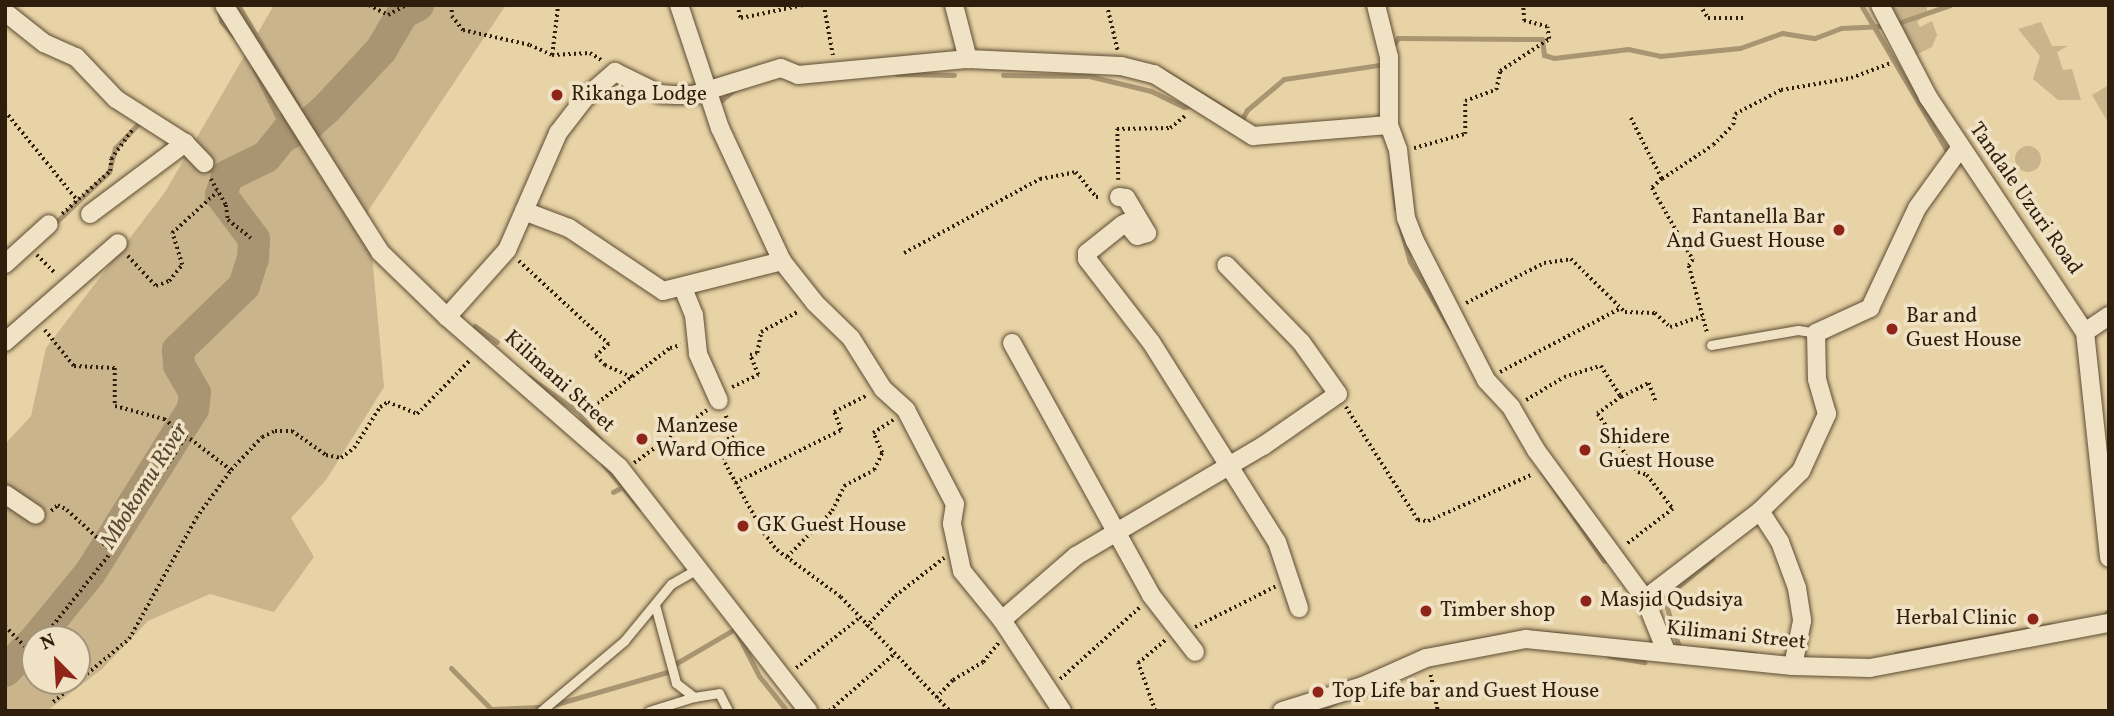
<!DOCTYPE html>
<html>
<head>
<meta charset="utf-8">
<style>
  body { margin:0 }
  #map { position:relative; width:2114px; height:716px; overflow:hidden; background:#e8d3a6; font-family:Vollkorn,serif }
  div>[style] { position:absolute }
  .green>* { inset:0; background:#c9b48c }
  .round { border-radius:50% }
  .stream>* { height:5px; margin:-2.5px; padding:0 2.5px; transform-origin:2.5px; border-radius:2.5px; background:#a99572 }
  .river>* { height:32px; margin:-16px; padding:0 16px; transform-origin:16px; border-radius:16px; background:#a99572 }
  .path>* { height:3.5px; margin-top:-1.75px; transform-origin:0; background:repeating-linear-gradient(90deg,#2f1e0c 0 2px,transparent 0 5.5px) }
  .roads { filter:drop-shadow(0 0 2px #5d4b32) drop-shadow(0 0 2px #5d4b32) }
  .lane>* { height:9px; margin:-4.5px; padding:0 4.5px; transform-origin:4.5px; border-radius:4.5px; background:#f0e2c5 }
  .street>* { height:18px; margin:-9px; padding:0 9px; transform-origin:9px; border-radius:9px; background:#f0e2c5 }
  .dots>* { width:19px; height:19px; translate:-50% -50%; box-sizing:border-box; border:4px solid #f0e2c5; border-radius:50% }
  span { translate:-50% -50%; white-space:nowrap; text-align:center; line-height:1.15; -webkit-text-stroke:7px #f0e2c5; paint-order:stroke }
  .poi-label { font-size:21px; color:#2f1e0c }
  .left { translate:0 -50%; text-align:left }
  .right { translate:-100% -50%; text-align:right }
  .street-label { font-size:21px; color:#2f1e0c }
  .water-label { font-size:23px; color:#5a4830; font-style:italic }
  .frame { position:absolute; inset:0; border:7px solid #2f1e0c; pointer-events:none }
  .north { position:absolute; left:21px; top:625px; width:70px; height:70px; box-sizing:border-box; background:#f0e2c5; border:2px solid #a3947b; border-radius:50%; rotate:336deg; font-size:19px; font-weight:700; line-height:28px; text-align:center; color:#2f1e0c }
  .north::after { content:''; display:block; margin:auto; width:24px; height:32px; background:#8f2418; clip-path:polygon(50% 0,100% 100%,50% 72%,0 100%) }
</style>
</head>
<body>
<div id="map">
  <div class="green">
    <div style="clip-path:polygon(evenodd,274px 5px,506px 5px,368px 211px,384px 387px,326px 480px,291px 518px,314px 557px,274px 612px,210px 594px,148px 621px,102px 669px,47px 711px,5px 711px,5px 444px,31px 416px,46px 348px,165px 192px,274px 5px,35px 639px,77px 639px,77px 681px,35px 681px,35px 639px)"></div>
    <div style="clip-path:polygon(1883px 5px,1927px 5px,1927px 14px,1917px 22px,1920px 27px,1932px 21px,1937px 35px,1932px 47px,1916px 55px,1903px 45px,1903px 30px)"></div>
    <div style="clip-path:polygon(2041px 22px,2052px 46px,2068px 46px,2057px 52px,2063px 70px,2072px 69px,2081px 100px,2058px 100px,2033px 79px,2040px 56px,2018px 29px)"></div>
    <div style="clip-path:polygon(2109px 85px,2109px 124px,2092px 95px)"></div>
    <div class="round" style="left:2015px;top:146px;width:26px;height:26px"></div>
  </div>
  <div class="stream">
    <div style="left:238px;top:5px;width:117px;rotate:59.3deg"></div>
    <div style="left:1861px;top:5px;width:175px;rotate:59.5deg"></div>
    <div style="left:219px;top:8px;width:13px;rotate:81deg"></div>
    <div style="left:221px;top:21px;width:20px;rotate:49deg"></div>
    <div style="left:1895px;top:24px;width:58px;rotate:-19.1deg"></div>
    <div style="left:1392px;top:47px;width:11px;rotate:-56deg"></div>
    <div style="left:1398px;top:38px;width:144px;rotate:0.4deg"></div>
    <div style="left:1542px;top:39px;width:16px;rotate:83deg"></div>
    <div style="left:1544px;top:55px;width:10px;rotate:17deg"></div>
    <div style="left:1554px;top:58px;width:75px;rotate:-6.9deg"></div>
    <div style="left:1628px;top:49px;width:33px;rotate:12deg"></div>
    <div style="left:1660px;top:56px;width:80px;rotate:-5.7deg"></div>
    <div style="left:1740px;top:48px;width:45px;rotate:-19.7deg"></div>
    <div style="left:1782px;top:33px;width:33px;rotate:9deg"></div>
    <div style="left:1815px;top:38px;width:28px;rotate:-21deg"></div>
    <div style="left:1841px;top:28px;width:44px;rotate:-2.6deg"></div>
    <div style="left:254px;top:68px;width:74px;rotate:64.5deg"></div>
    <div style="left:1165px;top:72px;width:90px;rotate:31.4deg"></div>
    <div style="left:1242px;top:119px;width:10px;rotate:-61deg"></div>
    <div style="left:1247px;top:110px;width:48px;rotate:-40deg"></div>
    <div style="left:1284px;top:79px;width:102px;rotate:-8.4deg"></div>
    <div style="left:897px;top:74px;width:57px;rotate:1deg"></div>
    <div style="left:1003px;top:75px;width:86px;rotate:0.7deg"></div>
    <div style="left:1089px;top:76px;width:64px;rotate:13.6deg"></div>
    <div style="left:1151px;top:91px;width:37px;rotate:26deg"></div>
    <div style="left:1184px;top:107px;width:9px;rotate:-13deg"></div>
    <div style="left:722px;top:100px;width:18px;rotate:-41deg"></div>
    <div style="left:290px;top:127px;width:20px;rotate:53deg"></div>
    <div style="left:1391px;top:166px;width:43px;rotate:83.4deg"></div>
    <div style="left:204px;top:168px;width:24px;rotate:19deg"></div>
    <div style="left:54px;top:224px;width:76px;rotate:-43.4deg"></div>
    <div style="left:109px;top:172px;width:25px;rotate:-76deg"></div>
    <div style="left:115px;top:148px;width:36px;rotate:-46deg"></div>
    <div style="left:1400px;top:225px;width:38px;rotate:75deg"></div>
    <div style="left:1410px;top:262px;width:81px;rotate:58.7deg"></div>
    <div style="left:475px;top:326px;width:27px;rotate:36deg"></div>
    <div style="left:529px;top:377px;width:60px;rotate:35.5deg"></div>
    <div style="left:578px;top:412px;width:37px;rotate:52deg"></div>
    <div style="left:603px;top:464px;width:57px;rotate:49.9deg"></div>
    <div style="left:1542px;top:471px;width:109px;rotate:55.4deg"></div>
    <div style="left:613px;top:492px;width:13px;rotate:-29deg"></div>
    <div style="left:2102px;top:619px;width:11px;rotate:-52deg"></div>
    <div style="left:736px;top:631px;width:51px;rotate:62.9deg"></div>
    <div style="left:759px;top:676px;width:45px;rotate:51.3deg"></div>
    <div style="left:1531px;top:632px;width:35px;rotate:5deg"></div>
    <div style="left:1679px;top:647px;width:51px;rotate:-107deg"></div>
    <div style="left:1664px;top:598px;width:62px;rotate:-39.1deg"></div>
    <div style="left:1438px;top:648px;width:67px;rotate:-11.1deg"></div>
    <div style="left:1710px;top:649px;width:45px;rotate:6.3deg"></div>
    <div style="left:1896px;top:654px;width:158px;rotate:-10.6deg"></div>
    <div style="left:1609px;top:656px;width:36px;rotate:10deg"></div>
    <div style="left:675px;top:664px;width:69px;rotate:-30.3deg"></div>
    <div style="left:451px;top:668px;width:57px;rotate:45.7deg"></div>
    <div style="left:491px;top:709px;width:51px;rotate:-2.2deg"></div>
    <div style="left:553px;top:705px;width:119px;rotate:-16.1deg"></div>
    <div style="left:1318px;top:711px;width:18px;rotate:-27deg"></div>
  </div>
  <div class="river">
    <div style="left:36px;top:639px;width:85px;rotate:-50.7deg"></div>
    <div style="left:90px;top:573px;width:194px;rotate:-57.9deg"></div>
    <div style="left:193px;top:409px;width:16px;rotate:-83deg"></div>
    <div style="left:195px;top:393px;width:32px;rotate:-120deg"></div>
    <div style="left:179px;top:365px;width:15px;rotate:-94deg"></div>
    <div style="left:178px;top:350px;width:92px;rotate:-44.1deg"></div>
    <div style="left:244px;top:286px;width:28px;rotate:-72deg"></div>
    <div style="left:253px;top:259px;width:20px;rotate:-87deg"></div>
    <div style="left:254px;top:239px;width:55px;rotate:-126.9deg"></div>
    <div style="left:221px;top:195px;width:20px;rotate:-72deg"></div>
    <div style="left:227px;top:176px;width:43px;rotate:-26deg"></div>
    <div style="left:266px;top:157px;width:38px;rotate:-51deg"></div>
    <div style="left:290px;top:127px;width:9px;rotate:117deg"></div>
    <div style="left:286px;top:135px;width:24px;rotate:-24deg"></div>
    <div style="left:308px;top:125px;width:25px;rotate:-42deg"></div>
    <div style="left:327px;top:108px;width:79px;rotate:-47deg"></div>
    <div style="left:381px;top:50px;width:43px;rotate:-59.3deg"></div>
    <div style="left:403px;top:13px;width:17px;rotate:-28deg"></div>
    <div style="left:5px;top:671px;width:43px;rotate:-45.9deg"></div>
  </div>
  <div class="path">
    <div style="left:369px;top:5px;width:21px;rotate:28deg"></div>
    <div style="left:388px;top:15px;width:21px;rotate:-29deg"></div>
    <div style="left:452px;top:5px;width:11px;rotate:90deg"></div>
    <div style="left:452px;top:16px;width:18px;rotate:52deg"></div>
    <div style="left:463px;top:30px;width:69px;rotate:12.6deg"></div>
    <div style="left:530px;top:45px;width:24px;rotate:24deg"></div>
    <div style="left:552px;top:55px;width:38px;rotate:-3deg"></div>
    <div style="left:590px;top:53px;width:15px;rotate:32deg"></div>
    <div style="left:737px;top:5px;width:14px;rotate:73deg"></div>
    <div style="left:741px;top:18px;width:63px;rotate:-11.8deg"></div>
    <div style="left:824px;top:5px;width:51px;rotate:79.8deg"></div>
    <div style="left:1107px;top:5px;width:47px;rotate:76.6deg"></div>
    <div style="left:1700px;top:5px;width:15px;rotate:58deg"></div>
    <div style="left:1708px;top:18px;width:36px"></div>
    <div style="left:552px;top:55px;width:50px;rotate:-83.2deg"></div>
    <div style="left:5px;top:89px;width:8px;rotate:90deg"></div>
    <div style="left:5px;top:111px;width:116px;rotate:51deg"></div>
    <div style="left:1631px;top:118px;width:68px;rotate:63.1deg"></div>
    <div style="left:1662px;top:179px;width:13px;rotate:138deg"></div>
    <div style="left:1652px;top:188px;width:83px;rotate:60.3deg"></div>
    <div style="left:1693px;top:260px;width:7px;rotate:124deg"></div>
    <div style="left:1689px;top:266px;width:68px;rotate:74.7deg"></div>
    <div style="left:1414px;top:148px;width:53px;rotate:-15.4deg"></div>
    <div style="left:1465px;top:134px;width:33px;rotate:-90deg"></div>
    <div style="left:1465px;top:101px;width:33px;rotate:-20deg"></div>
    <div style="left:1496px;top:90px;width:19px;rotate:-78deg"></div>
    <div style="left:1500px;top:71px;width:59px;rotate:-33.1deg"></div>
    <div style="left:1549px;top:39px;width:12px;rotate:-99deg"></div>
    <div style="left:1547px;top:27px;width:24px;rotate:-165deg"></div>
    <div style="left:1524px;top:21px;width:16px;rotate:-94deg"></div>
    <div style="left:211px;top:179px;width:30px;rotate:60deg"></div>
    <div style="left:226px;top:205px;width:15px;rotate:82deg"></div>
    <div style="left:228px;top:220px;width:29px;rotate:38deg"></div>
    <div style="left:1662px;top:179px;width:61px;rotate:-33.7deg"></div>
    <div style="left:1713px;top:145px;width:28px;rotate:-45deg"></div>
    <div style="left:1733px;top:125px;width:11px;rotate:-80deg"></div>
    <div style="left:1735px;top:114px;width:52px;rotate:-27.6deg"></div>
    <div style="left:1781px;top:90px;width:71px;rotate:-9.7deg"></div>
    <div style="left:1851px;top:78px;width:43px;rotate:-20.6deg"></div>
    <div style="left:1118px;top:180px;width:51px;rotate:-91.1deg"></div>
    <div style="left:1117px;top:129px;width:53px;rotate:-1.1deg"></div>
    <div style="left:1170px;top:128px;width:21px;rotate:-39deg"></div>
    <div style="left:62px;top:214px;width:64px;rotate:-41.9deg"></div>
    <div style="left:110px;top:171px;width:12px;rotate:-85deg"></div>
    <div style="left:111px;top:159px;width:37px;rotate:-54deg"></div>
    <div style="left:904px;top:253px;width:155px;rotate:-28.6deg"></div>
    <div style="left:1040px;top:179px;width:37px;rotate:-11deg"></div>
    <div style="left:1076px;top:172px;width:32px;rotate:51deg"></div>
    <div style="left:1096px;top:197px;width:5px"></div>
    <div style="left:37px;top:255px;width:27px;rotate:45deg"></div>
    <div style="left:128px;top:256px;width:41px;rotate:47deg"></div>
    <div style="left:156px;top:286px;width:14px;rotate:-21deg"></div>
    <div style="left:169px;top:281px;width:21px;rotate:-51deg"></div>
    <div style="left:182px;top:265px;width:34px;rotate:-107deg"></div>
    <div style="left:172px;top:233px;width:61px;rotate:-42.3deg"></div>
    <div style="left:519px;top:261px;width:122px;rotate:42.7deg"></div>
    <div style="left:609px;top:344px;width:18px;rotate:137deg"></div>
    <div style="left:596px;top:356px;width:13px;rotate:45deg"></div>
    <div style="left:605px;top:365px;width:32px;rotate:24deg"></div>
    <div style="left:1466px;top:303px;width:88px;rotate:-27.1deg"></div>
    <div style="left:1544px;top:263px;width:27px;rotate:-8deg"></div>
    <div style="left:1571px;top:259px;width:76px;rotate:44.5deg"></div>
    <div style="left:1625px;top:312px;width:30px;rotate:2deg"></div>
    <div style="left:1655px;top:313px;width:21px;rotate:43deg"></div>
    <div style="left:1670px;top:327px;width:34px;rotate:-19deg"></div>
    <div style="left:45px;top:330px;width:46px;rotate:51.1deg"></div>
    <div style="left:74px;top:366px;width:41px;rotate:2.8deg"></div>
    <div style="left:115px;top:368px;width:38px;rotate:90deg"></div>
    <div style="left:115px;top:406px;width:51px;rotate:14.9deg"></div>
    <div style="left:164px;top:419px;width:84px;rotate:37.3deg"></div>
    <div style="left:231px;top:470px;width:45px;rotate:-46.8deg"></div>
    <div style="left:262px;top:437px;width:14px;rotate:-25deg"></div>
    <div style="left:275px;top:431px;width:17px"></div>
    <div style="left:292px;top:431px;width:42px;rotate:35.2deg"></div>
    <div style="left:326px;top:455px;width:15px;rotate:11deg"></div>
    <div style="left:341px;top:458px;width:16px;rotate:-38deg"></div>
    <div style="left:354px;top:448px;width:49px;rotate:-57.6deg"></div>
    <div style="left:380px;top:407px;width:9px;rotate:-32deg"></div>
    <div style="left:388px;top:402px;width:31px;rotate:22deg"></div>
    <div style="left:417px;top:414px;width:77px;rotate:-45.5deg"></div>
    <div style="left:1500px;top:372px;width:137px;rotate:-27.9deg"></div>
    <div style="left:732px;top:387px;width:29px;rotate:-25deg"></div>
    <div style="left:758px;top:375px;width:22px;rotate:-112deg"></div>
    <div style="left:750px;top:355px;width:7px;rotate:-16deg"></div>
    <div style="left:757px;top:353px;width:21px;rotate:-79deg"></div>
    <div style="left:761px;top:332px;width:43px;rotate:-28.9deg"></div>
    <div style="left:1621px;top:397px;width:29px;rotate:144deg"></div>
    <div style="left:1598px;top:414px;width:70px;rotate:55.4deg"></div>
    <div style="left:1638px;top:472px;width:9px;rotate:18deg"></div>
    <div style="left:1647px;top:475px;width:43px;rotate:52.6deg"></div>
    <div style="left:1673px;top:509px;width:59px;rotate:142.5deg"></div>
    <div style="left:1526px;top:400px;width:44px;rotate:-31.2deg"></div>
    <div style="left:1564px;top:377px;width:39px;rotate:-17deg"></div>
    <div style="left:1601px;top:366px;width:37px;rotate:57deg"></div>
    <div style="left:1621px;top:397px;width:31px;rotate:-27deg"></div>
    <div style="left:1649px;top:383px;width:20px;rotate:70deg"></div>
    <div style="left:1346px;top:407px;width:134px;rotate:57.5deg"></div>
    <div style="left:1418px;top:520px;width:10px;rotate:6deg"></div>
    <div style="left:1428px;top:521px;width:115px;rotate:-24.1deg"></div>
    <div style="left:584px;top:413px;width:108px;rotate:-37.1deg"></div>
    <div style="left:670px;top:348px;width:11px;rotate:-15deg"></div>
    <div style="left:726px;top:416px;width:22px;rotate:68deg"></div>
    <div style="left:734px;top:436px;width:12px;rotate:149deg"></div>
    <div style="left:724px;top:442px;width:21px;rotate:87deg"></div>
    <div style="left:725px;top:463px;width:80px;rotate:60.9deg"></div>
    <div style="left:764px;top:533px;width:21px;rotate:53deg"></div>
    <div style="left:777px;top:550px;width:79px;rotate:36.3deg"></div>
    <div style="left:841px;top:597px;width:158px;rotate:46.3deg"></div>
    <div style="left:634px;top:463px;width:90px;rotate:-36deg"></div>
    <div style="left:735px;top:483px;width:119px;rotate:-26.6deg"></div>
    <div style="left:841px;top:430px;width:19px;rotate:-111deg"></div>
    <div style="left:834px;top:412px;width:38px;rotate:-27deg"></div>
    <div style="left:51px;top:511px;width:9px;rotate:-41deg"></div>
    <div style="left:58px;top:505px;width:10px;rotate:29deg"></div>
    <div style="left:67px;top:510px;width:61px;rotate:42.3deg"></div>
    <div style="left:787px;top:557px;width:64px;rotate:-45.6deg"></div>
    <div style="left:832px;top:511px;width:28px;rotate:-64deg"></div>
    <div style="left:844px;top:486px;width:34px;rotate:-28deg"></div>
    <div style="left:874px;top:470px;width:19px;rotate:-65deg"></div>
    <div style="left:882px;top:453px;width:22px;rotate:-114deg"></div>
    <div style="left:873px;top:433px;width:24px;rotate:-33deg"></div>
    <div style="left:5px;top:626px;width:32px;rotate:46deg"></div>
    <div style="left:27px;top:649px;width:9px;rotate:-21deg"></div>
    <div style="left:866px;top:627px;width:42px;rotate:-46.9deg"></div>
    <div style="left:895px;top:596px;width:62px;rotate:-37.8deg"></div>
    <div style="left:1195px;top:627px;width:91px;rotate:-26.8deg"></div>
    <div style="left:42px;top:639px;width:112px;rotate:-51.5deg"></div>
    <div style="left:112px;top:551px;width:137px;rotate:-57.2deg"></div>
    <div style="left:796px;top:668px;width:79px;rotate:-38.3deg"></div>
    <div style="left:1431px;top:675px;width:37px;rotate:79deg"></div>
    <div style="left:1060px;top:679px;width:108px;rotate:-42deg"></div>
    <div style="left:936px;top:698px;width:25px;rotate:-47deg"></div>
    <div style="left:953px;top:680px;width:35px;rotate:-31deg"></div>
    <div style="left:983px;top:662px;width:26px;rotate:-51deg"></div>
    <div style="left:53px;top:702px;width:99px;rotate:-39.7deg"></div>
    <div style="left:129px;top:639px;width:138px;rotate:-61deg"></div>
    <div style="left:196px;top:518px;width:59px;rotate:-53.9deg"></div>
    <div style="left:829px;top:711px;width:85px;rotate:-41.2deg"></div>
    <div style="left:1155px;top:711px;width:51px;rotate:-109.5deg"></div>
    <div style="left:1138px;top:663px;width:38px;rotate:-40deg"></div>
  </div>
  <div class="roads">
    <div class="lane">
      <div style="left:1711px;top:345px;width:88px;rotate:-9.8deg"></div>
      <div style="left:1798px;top:330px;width:18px;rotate:9deg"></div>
      <div style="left:655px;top:605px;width:81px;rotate:74.9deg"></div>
      <div style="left:676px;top:683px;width:23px;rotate:38deg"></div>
      <div style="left:694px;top:697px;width:25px;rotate:-9deg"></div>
      <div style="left:719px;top:693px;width:20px;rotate:63deg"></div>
      <div style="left:541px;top:711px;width:109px;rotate:-40.1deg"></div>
      <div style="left:624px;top:641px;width:74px;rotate:-50.5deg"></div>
      <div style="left:671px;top:584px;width:24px;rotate:-30deg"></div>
      <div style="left:692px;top:572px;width:9px;rotate:-69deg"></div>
      <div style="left:649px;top:711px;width:47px;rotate:-17.3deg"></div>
    </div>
    <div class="street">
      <div style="left:224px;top:5px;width:292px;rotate:57.7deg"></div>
      <div style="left:380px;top:252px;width:93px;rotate:44.1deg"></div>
      <div style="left:447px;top:317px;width:228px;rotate:41.1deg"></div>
      <div style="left:619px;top:467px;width:309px;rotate:52.2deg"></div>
      <div style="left:679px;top:5px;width:130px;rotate:71.6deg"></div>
      <div style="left:720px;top:128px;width:147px;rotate:65deg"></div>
      <div style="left:782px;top:261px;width:53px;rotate:51.8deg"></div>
      <div style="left:815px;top:303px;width:50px;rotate:44.2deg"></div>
      <div style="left:851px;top:338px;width:60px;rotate:57.9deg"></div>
      <div style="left:883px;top:389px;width:31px;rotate:42deg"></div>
      <div style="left:906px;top:410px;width:106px;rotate:62.5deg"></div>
      <div style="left:955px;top:504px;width:20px;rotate:99deg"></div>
      <div style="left:952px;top:524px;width:48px;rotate:78deg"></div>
      <div style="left:962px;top:571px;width:63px;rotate:50.8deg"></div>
      <div style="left:1002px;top:620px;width:109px;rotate:56.6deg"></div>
      <div style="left:954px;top:5px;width:56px;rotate:75.5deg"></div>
      <div style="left:1376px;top:5px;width:54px;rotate:76deg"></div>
      <div style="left:1389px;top:57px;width:68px;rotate:90deg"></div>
      <div style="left:1389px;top:125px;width:27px;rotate:70deg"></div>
      <div style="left:1398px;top:150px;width:68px;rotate:83.3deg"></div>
      <div style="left:1406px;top:218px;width:25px;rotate:69deg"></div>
      <div style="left:1415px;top:241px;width:156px;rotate:62.9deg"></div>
      <div style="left:1486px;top:380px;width:37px;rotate:47deg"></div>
      <div style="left:1511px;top:407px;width:50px;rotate:59.8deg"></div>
      <div style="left:1536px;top:450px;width:185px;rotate:53.8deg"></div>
      <div style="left:1645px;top:599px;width:56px;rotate:68deg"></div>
      <div style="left:1880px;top:5px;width:104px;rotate:62.4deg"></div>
      <div style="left:1928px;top:97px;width:283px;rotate:56.3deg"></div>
      <div style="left:2085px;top:332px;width:227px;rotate:83.9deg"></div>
      <div style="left:5px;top:12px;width:50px;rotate:38.5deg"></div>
      <div style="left:44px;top:43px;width:35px;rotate:24deg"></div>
      <div style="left:76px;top:57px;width:58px;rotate:46.4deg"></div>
      <div style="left:116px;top:99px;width:82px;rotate:32.5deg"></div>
      <div style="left:185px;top:143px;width:28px;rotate:46deg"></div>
      <div style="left:1119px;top:197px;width:7px;rotate:8deg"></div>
      <div style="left:1126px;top:198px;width:41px;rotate:59deg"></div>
      <div style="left:1147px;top:233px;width:10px;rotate:163deg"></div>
      <div style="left:1137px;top:236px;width:17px;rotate:-130deg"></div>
      <div style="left:1126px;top:223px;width:4px;rotate:153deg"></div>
      <div style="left:1122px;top:225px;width:45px;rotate:141.3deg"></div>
      <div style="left:1087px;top:253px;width:6px;rotate:90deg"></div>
      <div style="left:1087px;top:259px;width:105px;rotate:52.4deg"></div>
      <div style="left:1151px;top:342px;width:236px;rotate:57.8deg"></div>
      <div style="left:1277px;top:542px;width:70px;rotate:71.6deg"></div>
      <div style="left:524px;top:211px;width:48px;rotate:20.7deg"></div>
      <div style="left:569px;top:228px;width:113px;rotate:33.8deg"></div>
      <div style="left:663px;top:291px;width:123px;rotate:-14.1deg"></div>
      <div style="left:90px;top:214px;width:119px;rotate:-36.8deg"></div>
      <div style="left:5px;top:264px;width:59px;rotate:-42.3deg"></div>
      <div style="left:683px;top:288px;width:29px;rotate:68deg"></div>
      <div style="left:694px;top:315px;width:39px;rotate:84deg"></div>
      <div style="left:698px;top:354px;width:51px;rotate:65.9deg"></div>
      <div style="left:447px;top:317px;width:90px;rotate:-48.2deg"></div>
      <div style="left:507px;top:250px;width:128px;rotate:-66.4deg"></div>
      <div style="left:558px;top:133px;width:44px;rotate:-52.4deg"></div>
      <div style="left:585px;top:98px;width:40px;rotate:-41deg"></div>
      <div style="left:615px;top:72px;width:50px;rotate:26.1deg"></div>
      <div style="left:660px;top:94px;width:16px;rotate:4deg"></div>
      <div style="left:676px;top:95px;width:17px"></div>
      <div style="left:693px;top:95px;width:92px;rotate:-17.1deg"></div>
      <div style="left:781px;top:68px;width:18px;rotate:22deg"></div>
      <div style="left:798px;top:75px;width:171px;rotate:-5.4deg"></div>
      <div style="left:968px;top:59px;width:153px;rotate:2.6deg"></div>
      <div style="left:1121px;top:66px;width:34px;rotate:14deg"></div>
      <div style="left:1154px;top:74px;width:117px;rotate:32.1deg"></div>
      <div style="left:1253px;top:136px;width:136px;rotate:-4.6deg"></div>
      <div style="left:2085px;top:332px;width:29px;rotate:-34deg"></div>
      <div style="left:5px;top:342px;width:150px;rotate:-41.2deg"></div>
      <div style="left:1012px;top:343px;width:288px;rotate:61.1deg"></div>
      <div style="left:1151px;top:595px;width:72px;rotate:52.3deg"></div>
      <div style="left:5px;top:494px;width:37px;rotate:34deg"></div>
      <div style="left:1760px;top:511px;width:37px;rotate:57deg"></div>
      <div style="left:1780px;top:542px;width:49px;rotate:69.7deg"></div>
      <div style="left:1797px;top:588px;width:33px;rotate:81deg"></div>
      <div style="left:1802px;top:621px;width:46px;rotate:101.3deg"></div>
      <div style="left:1645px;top:599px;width:145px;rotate:-37.4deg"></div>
      <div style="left:1760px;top:511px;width:57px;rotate:-44.3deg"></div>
      <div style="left:1801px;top:471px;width:63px;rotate:-65.5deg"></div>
      <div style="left:1827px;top:414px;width:36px;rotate:-106deg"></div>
      <div style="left:1817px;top:379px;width:46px;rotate:-91.2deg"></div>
      <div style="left:1816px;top:333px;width:60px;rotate:-24.8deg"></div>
      <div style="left:1870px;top:308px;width:110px;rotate:-64.8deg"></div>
      <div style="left:1917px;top:208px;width:75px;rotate:-54.2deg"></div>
      <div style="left:1002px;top:620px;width:98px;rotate:-40.9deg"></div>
      <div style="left:1076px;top:556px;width:217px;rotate:-30.5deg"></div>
      <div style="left:1263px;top:446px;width:91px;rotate:-34.7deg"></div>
      <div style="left:1338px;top:394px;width:64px;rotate:-125.4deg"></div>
      <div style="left:1301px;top:342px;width:107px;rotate:-134.2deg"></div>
      <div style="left:1282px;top:711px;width:85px;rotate:-17.2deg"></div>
      <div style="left:1363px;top:686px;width:69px;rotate:-24deg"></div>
      <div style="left:1426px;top:658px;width:102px;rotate:-10.8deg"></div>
      <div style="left:1526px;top:639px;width:268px;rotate:5.8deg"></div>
      <div style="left:1793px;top:666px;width:77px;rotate:1.5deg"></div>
      <div style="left:1870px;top:668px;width:243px;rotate:-10.7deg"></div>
    </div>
  </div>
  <div class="dots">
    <div style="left:557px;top:95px;background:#8f2418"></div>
    <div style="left:1839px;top:230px;background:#8f2418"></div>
    <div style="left:1892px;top:329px;background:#8f2418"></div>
    <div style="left:642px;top:439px;background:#8f2418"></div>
    <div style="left:1585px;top:450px;background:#8f2418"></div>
    <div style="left:743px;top:526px;background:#8f2418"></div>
    <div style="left:1586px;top:601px;background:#8f2418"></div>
    <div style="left:1426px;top:611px;background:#8f2418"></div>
    <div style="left:2033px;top:619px;background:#8f2418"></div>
    <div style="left:1318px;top:692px;background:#8f2418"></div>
  </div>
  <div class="poi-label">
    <span class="left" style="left:571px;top:95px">Rikanga Lodge</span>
    <span class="right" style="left:1825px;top:230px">Fantanella Bar<br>And Guest House</span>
    <span class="left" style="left:1906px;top:329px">Bar and<br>Guest House</span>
    <span class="left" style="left:656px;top:439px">Manzese<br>Ward Office</span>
    <span class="left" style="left:1599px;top:450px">Shidere<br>Guest House</span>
    <span class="left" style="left:757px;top:526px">GK Guest House</span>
    <span class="left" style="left:1600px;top:601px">Masjid Qudsiya</span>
    <span class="left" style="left:1440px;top:611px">Timber shop</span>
    <span class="right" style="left:2017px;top:619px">Herbal Clinic</span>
    <span class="left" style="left:1332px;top:692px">Top Life bar and Guest House</span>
  </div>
  <div class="street-label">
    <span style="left:2025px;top:199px;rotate:55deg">Tandale Uzuri Road</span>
    <span style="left:559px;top:382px;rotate:42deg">Kilimani Street</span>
    <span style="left:1736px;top:636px;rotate:6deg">Kilimani Street</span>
  </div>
  <div class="water-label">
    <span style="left:145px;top:486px;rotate:-58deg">Mbokomu River</span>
  </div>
  <div class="frame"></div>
  <div class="north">N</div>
</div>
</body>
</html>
